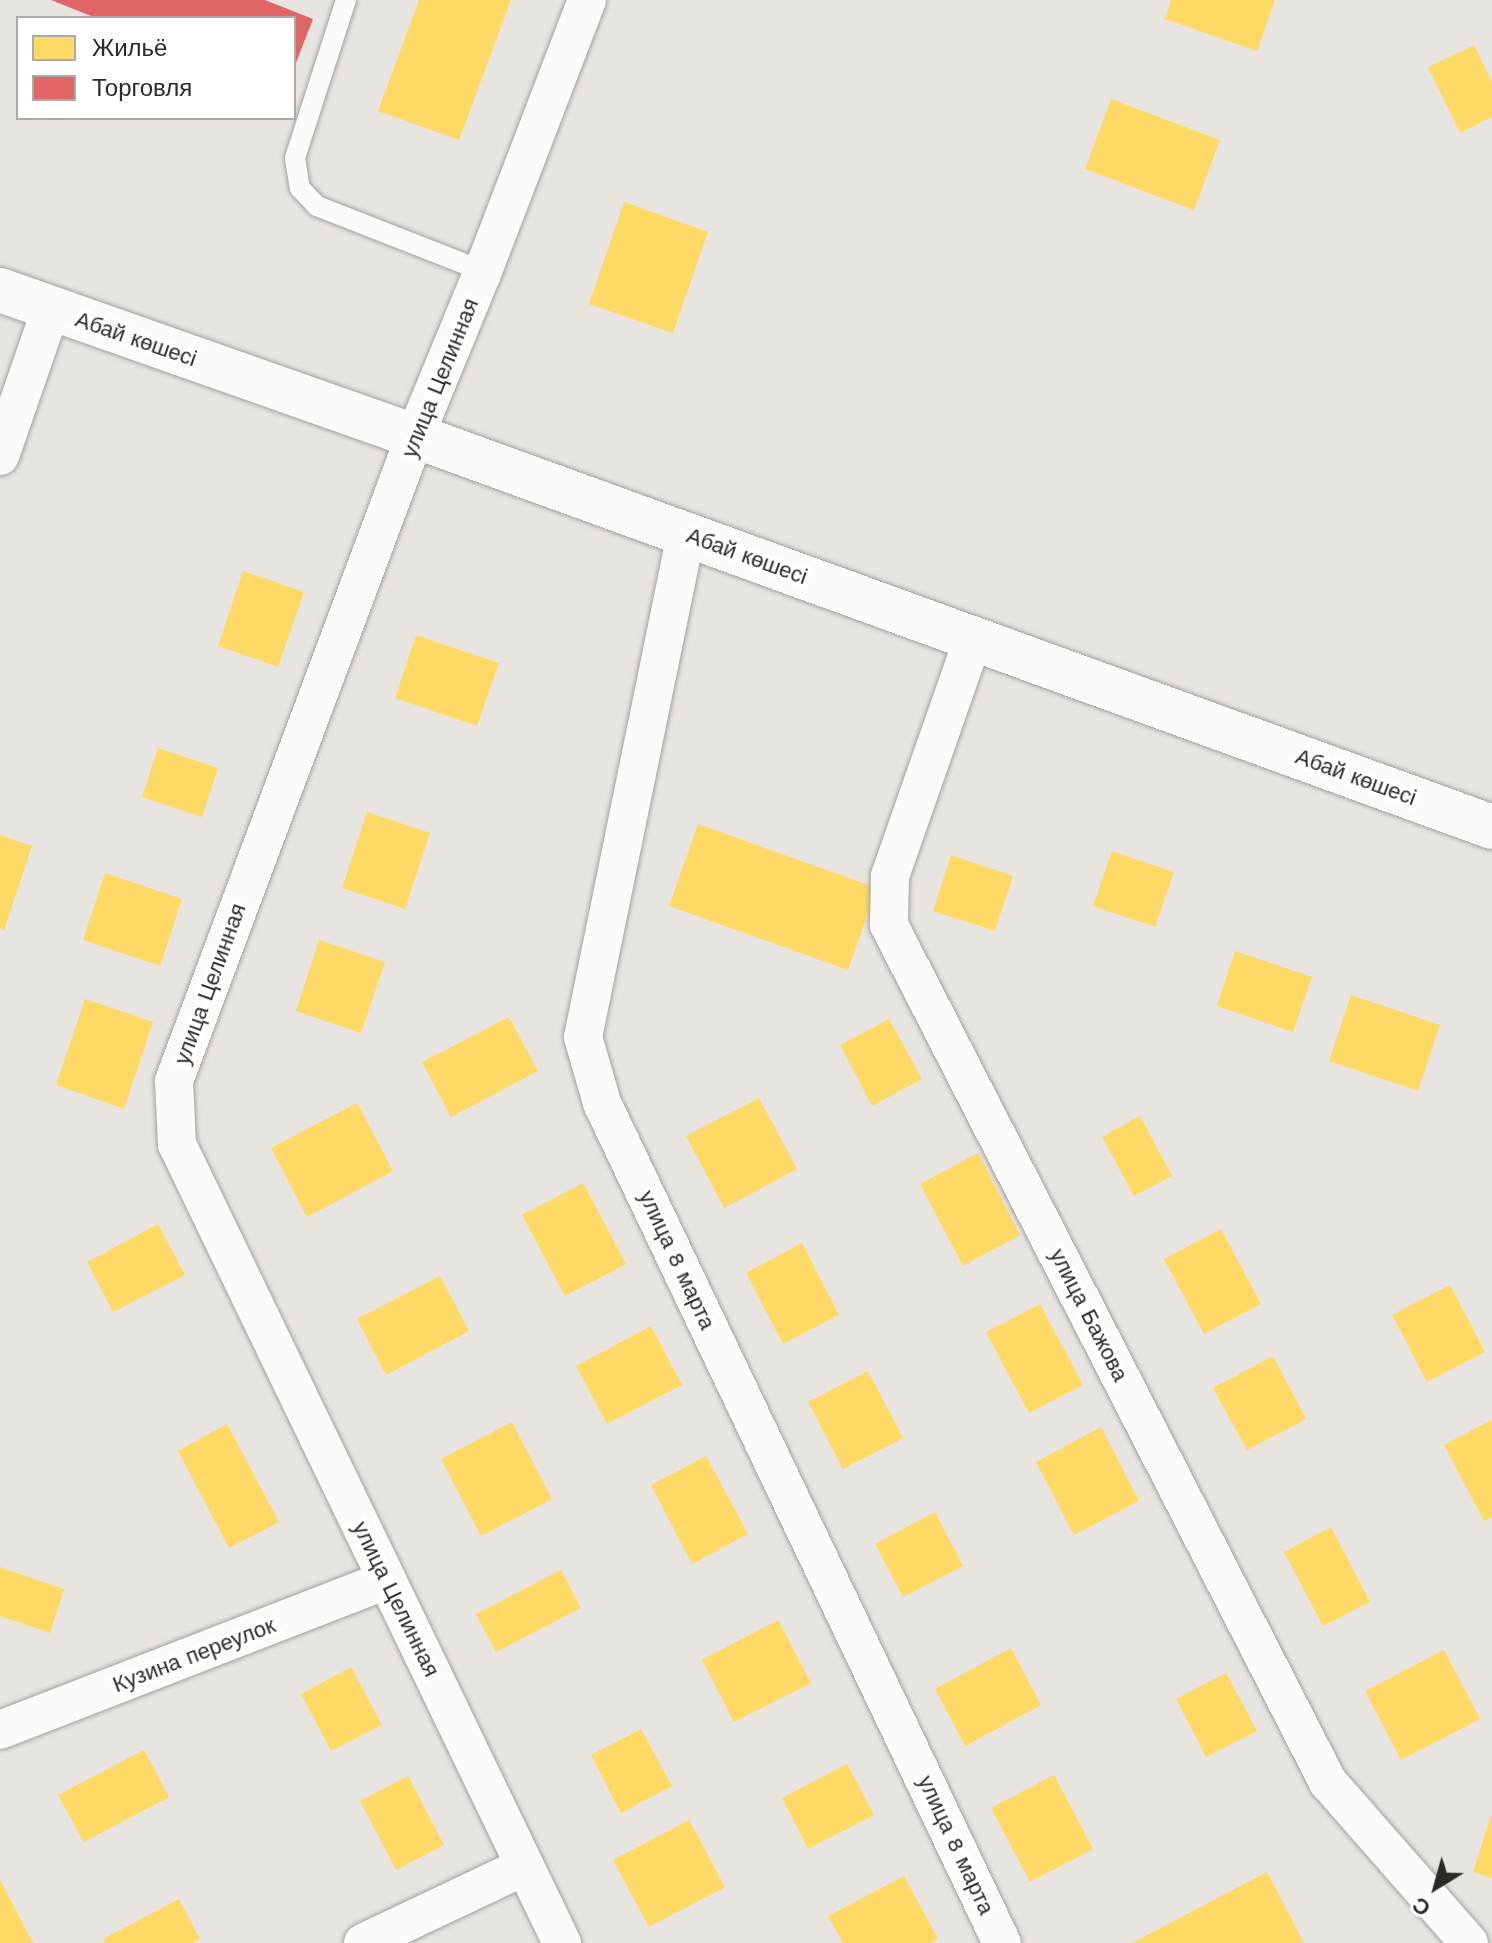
<!DOCTYPE html>
<html>
<head>
<meta charset="utf-8">
<style>
  body { margin:0 }
  #map { position:relative; width:1492px; height:1943px; overflow:hidden; background:#e8e4e0; font-family:"Work Sans",sans-serif }
  div>[style] { position:absolute }
  .homes>* { inset:0; background:#ffd966 }
  .shops>* { inset:0; background:#e06666 }
  .roads { filter:drop-shadow(0 0 2px #a4a19e) drop-shadow(0 0 2px #a4a19e) }
  .service>* { height:20px; margin:-10px; padding:0 10px; transform-origin:10px; border-radius:10px; background:#fcfbfa }
  .minor>* { height:38px; margin:-19px; padding:0 19px; transform-origin:19px; border-radius:19px; background:#fcfbfa }
  .tertiary>* { height:44px; margin:-22px; padding:0 22px; transform-origin:22px; border-radius:22px; background:#fcfbfa }
  span { translate:-50% -50%; white-space:nowrap; text-align:center; line-height:1.15; -webkit-text-stroke:8px #fff; paint-order:stroke }
  .street-label { font-size:22px; color:#2d2a27 }
  .legend { position:absolute; left:16px; top:16px; width:280px; height:104px; box-sizing:border-box; background:#fff; border:2px solid #abaaa9; margin:0; padding:10px 14px; list-style:none; font-size:24px; color:#2d2a27 }
  .legend li { display:flex; align-items:center; gap:16px; height:40px }
  .legend b { width:40px; border:2px solid #abaaa9 }
  .north { position:absolute; left:1396px; top:1847px; width:80px; height:80px; -webkit-text-stroke:6px #fff; paint-order:stroke; rotate:217deg; font-size:22px; font-weight:700; line-height:32px; text-align:center; color:#2d2a27 }
  .north::after { content:''; display:block; margin:auto; width:28px; height:36px; background:#2d2a27; clip-path:polygon(50% 0,100% 100%,50% 72%,0 100%) }
</style>
</head>
<body>
<div id="map">
  <div class="homes">
    <div style="clip-path:polygon(419px 0,511px 0,459px 140px,378px 111px)"></div>
    <div style="clip-path:polygon(1171px 0,1275px 0,1257px 51px,1165px 19px)"></div>
    <div style="clip-path:polygon(1474px 45px,1492px 82px,1492px 117px,1460px 133px,1428px 67px)"></div>
    <div style="clip-path:polygon(1111px 99px,1220px 140px,1194px 210px,1085px 169px)"></div>
    <div style="clip-path:polygon(624px 202px,708px 232px,673px 333px,589px 304px)"></div>
    <div style="clip-path:polygon(243px 571px,304px 592px,278px 667px,218px 646px)"></div>
    <div style="clip-path:polygon(416px 635px,499px 663px,477px 726px,395px 698px)"></div>
    <div style="clip-path:polygon(158px 748px,218px 768px,202px 817px,142px 797px)"></div>
    <div style="clip-path:polygon(367px 812px,430px 833px,405px 909px,342px 888px)"></div>
    <div style="clip-path:polygon(698px 824px,877px 888px,848px 970px,669px 906px)"></div>
    <div style="clip-path:polygon(0 835px,32px 846px,4px 930px,0 928px)"></div>
    <div style="clip-path:polygon(1112px 851px,1174px 872px,1155px 927px,1093px 906px)"></div>
    <div style="clip-path:polygon(951px 855px,1013px 876px,995px 931px,933px 911px)"></div>
    <div style="clip-path:polygon(105px 873px,182px 899px,160px 966px,83px 940px)"></div>
    <div style="clip-path:polygon(319px 940px,385px 962px,361px 1033px,296px 1011px)"></div>
    <div style="clip-path:polygon(1235px 951px,1312px 977px,1293px 1032px,1217px 1006px)"></div>
    <div style="clip-path:polygon(1351px 995px,1440px 1025px,1418px 1091px,1329px 1061px)"></div>
    <div style="clip-path:polygon(85px 999px,153px 1022px,124px 1109px,56px 1085px)"></div>
    <div style="clip-path:polygon(509px 1017px,538px 1071px,451px 1117px,422px 1062px)"></div>
    <div style="clip-path:polygon(889px 1019px,922px 1079px,872px 1106px,840px 1045px)"></div>
    <div style="clip-path:polygon(759px 1098px,797px 1169px,724px 1208px,686px 1136px)"></div>
    <div style="clip-path:polygon(357px 1103px,393px 1171px,307px 1217px,271px 1148px)"></div>
    <div style="clip-path:polygon(1140px 1116px,1172px 1176px,1134px 1196px,1102px 1137px)"></div>
    <div style="clip-path:polygon(978px 1153px,1020px 1235px,963px 1266px,920px 1184px)"></div>
    <div style="clip-path:polygon(583px 1183px,626px 1264px,565px 1296px,522px 1215px)"></div>
    <div style="clip-path:polygon(158px 1224px,185px 1275px,113px 1312px,87px 1262px)"></div>
    <div style="clip-path:polygon(1221px 1229px,1261px 1304px,1204px 1334px,1164px 1259px)"></div>
    <div style="clip-path:polygon(802px 1243px,839px 1315px,783px 1344px,746px 1273px)"></div>
    <div style="clip-path:polygon(440px 1276px,469px 1331px,386px 1375px,357px 1319px)"></div>
    <div style="clip-path:polygon(1450px 1285px,1485px 1352px,1427px 1382px,1392px 1315px)"></div>
    <div style="clip-path:polygon(1040px 1304px,1083px 1385px,1029px 1413px,986px 1332px)"></div>
    <div style="clip-path:polygon(651px 1326px,682px 1385px,607px 1424px,576px 1366px)"></div>
    <div style="clip-path:polygon(1273px 1356px,1306px 1419px,1247px 1450px,1213px 1388px)"></div>
    <div style="clip-path:polygon(868px 1371px,903px 1438px,843px 1469px,808px 1402px)"></div>
    <div style="clip-path:polygon(1492px 1420px,1492px 1517px,1484px 1521px,1444px 1445px)"></div>
    <div style="clip-path:polygon(512px 1422px,552px 1499px,481px 1536px,441px 1459px)"></div>
    <div style="clip-path:polygon(227px 1424px,279px 1522px,229px 1548px,178px 1451px)"></div>
    <div style="clip-path:polygon(1101px 1427px,1139px 1501px,1074px 1535px,1036px 1462px)"></div>
    <div style="clip-path:polygon(706px 1456px,748px 1534px,692px 1564px,651px 1485px)"></div>
    <div style="clip-path:polygon(935px 1512px,963px 1566px,903px 1597px,875px 1544px)"></div>
    <div style="clip-path:polygon(1331px 1527px,1370px 1602px,1323px 1626px,1284px 1552px)"></div>
    <div style="clip-path:polygon(0 1567px,64px 1589px,50px 1633px,0 1616px)"></div>
    <div style="clip-path:polygon(561px 1570px,581px 1608px,496px 1652px,476px 1614px)"></div>
    <div style="clip-path:polygon(778px 1620px,811px 1683px,734px 1722px,702px 1660px)"></div>
    <div style="clip-path:polygon(1011px 1648px,1041px 1705px,965px 1746px,935px 1689px)"></div>
    <div style="clip-path:polygon(1444px 1650px,1480px 1719px,1401px 1760px,1365px 1691px)"></div>
    <div style="clip-path:polygon(351px 1667px,382px 1725px,331px 1751px,301px 1694px)"></div>
    <div style="clip-path:polygon(1226px 1673px,1257px 1731px,1206px 1757px,1176px 1699px)"></div>
    <div style="clip-path:polygon(641px 1729px,672px 1786px,621px 1813px,591px 1755px)"></div>
    <div style="clip-path:polygon(144px 1750px,169px 1797px,84px 1842px,58px 1795px)"></div>
    <div style="clip-path:polygon(847px 1764px,874px 1815px,808px 1849px,782px 1798px)"></div>
    <div style="clip-path:polygon(1054px 1775px,1093px 1849px,1030px 1882px,991px 1808px)"></div>
    <div style="clip-path:polygon(408px 1776px,444px 1845px,396px 1870px,360px 1801px)"></div>
    <div style="clip-path:polygon(1491px 1816px,1492px 1816px,1492px 1878px,1473px 1872px)"></div>
    <div style="clip-path:polygon(689px 1820px,725px 1887px,649px 1927px,613px 1860px)"></div>
    <div style="clip-path:polygon(1267px 1872px,1304px 1943px,1132px 1943px)"></div>
    <div style="clip-path:polygon(904px 1876px,938px 1939px,930px 1943px,843px 1943px,828px 1916px)"></div>
    <div style="clip-path:polygon(0 1880px,33px 1943px,0 1943px)"></div>
    <div style="clip-path:polygon(179px 1899px,200px 1939px,193px 1943px,105px 1943px,103px 1939px)"></div>
  </div>
  <div class="shops">
    <div style="clip-path:polygon(51px 0,265px 0,313px 19px,294px 68px,294px 18px,96px 18px)"></div>
  </div>
  <div class="roads">
    <div class="service">
      <div style="left:346px;top:0;width:166px;rotate:107.9deg"></div>
      <div style="left:295px;top:158px;width:30px;rotate:81deg"></div>
      <div style="left:300px;top:188px;width:25px;rotate:47deg"></div>
      <div style="left:317px;top:206px;width:178px;rotate:21.4deg"></div>
    </div>
    <div class="minor">
      <div style="left:0;top:456px;width:156px;rotate:-70.9deg"></div>
      <div style="left:686px;top:534px;width:513px;rotate:101.57deg"></div>
      <div style="left:583px;top:1037px;width:69px;rotate:73.9deg"></div>
      <div style="left:602px;top:1103px;width:930px;rotate:64.54deg"></div>
      <div style="left:973px;top:639px;width:251px;rotate:109.3deg"></div>
      <div style="left:890px;top:876px;width:49px;rotate:91.2deg"></div>
      <div style="left:889px;top:925px;width:963px;rotate:62.88deg"></div>
      <div style="left:1328px;top:1782px;width:214px;rotate:48.8deg"></div>
      <div style="left:0;top:1730px;width:415px;rotate:-21.2deg"></div>
      <div style="left:363px;top:1943px;width:179px;rotate:-25.4deg"></div>
      <div style="left:562px;top:1943px;width:887px;rotate:-115.73deg"></div>
      <div style="left:177px;top:1144px;width:63px;rotate:-92.7deg"></div>
      <div style="left:174px;top:1081px;width:689px;rotate:-69.51deg"></div>
      <div style="left:415px;top:436px;width:178px;rotate:-67.6deg"></div>
      <div style="left:483px;top:271px;width:290px;rotate:-69deg"></div>
    </div>
    <div class="tertiary">
      <div style="left:0;top:290px;width:440px;rotate:19.4deg"></div>
      <div style="left:415px;top:436px;width:1146px;rotate:19.95deg"></div>
    </div>
  </div>
  <div class="street-label">
    <span style="left:136px;top:339px;rotate:19deg">Абай көшесі</span>
    <span style="left:440px;top:378px;rotate:-68deg">улица Целинная</span>
    <span style="left:747px;top:556px;rotate:20deg">Абай көшесі</span>
    <span style="left:1356px;top:777px;rotate:20deg">Абай көшесі</span>
    <span style="left:210px;top:984px;rotate:-70deg">улица Целинная</span>
    <span style="left:677px;top:1260px;rotate:65deg">улица 8 марта</span>
    <span style="left:1089px;top:1315px;rotate:63deg">улица Бажова</span>
    <span style="left:396px;top:1599px;rotate:64deg">улица Целинная</span>
    <span style="left:194px;top:1655px;rotate:-21deg">Кузина переулок</span>
    <span style="left:956px;top:1845px;rotate:65deg">улица 8 марта</span>
  </div>
  <ul class="legend">
  <li><b style="height:22px;background:#ffd966"></b>Жильё</li>
  <li><b style="height:22px;background:#e06666"></b>Торговля</li>
  </ul>
  <div class="north">С</div>
</div>
</body>
</html>
